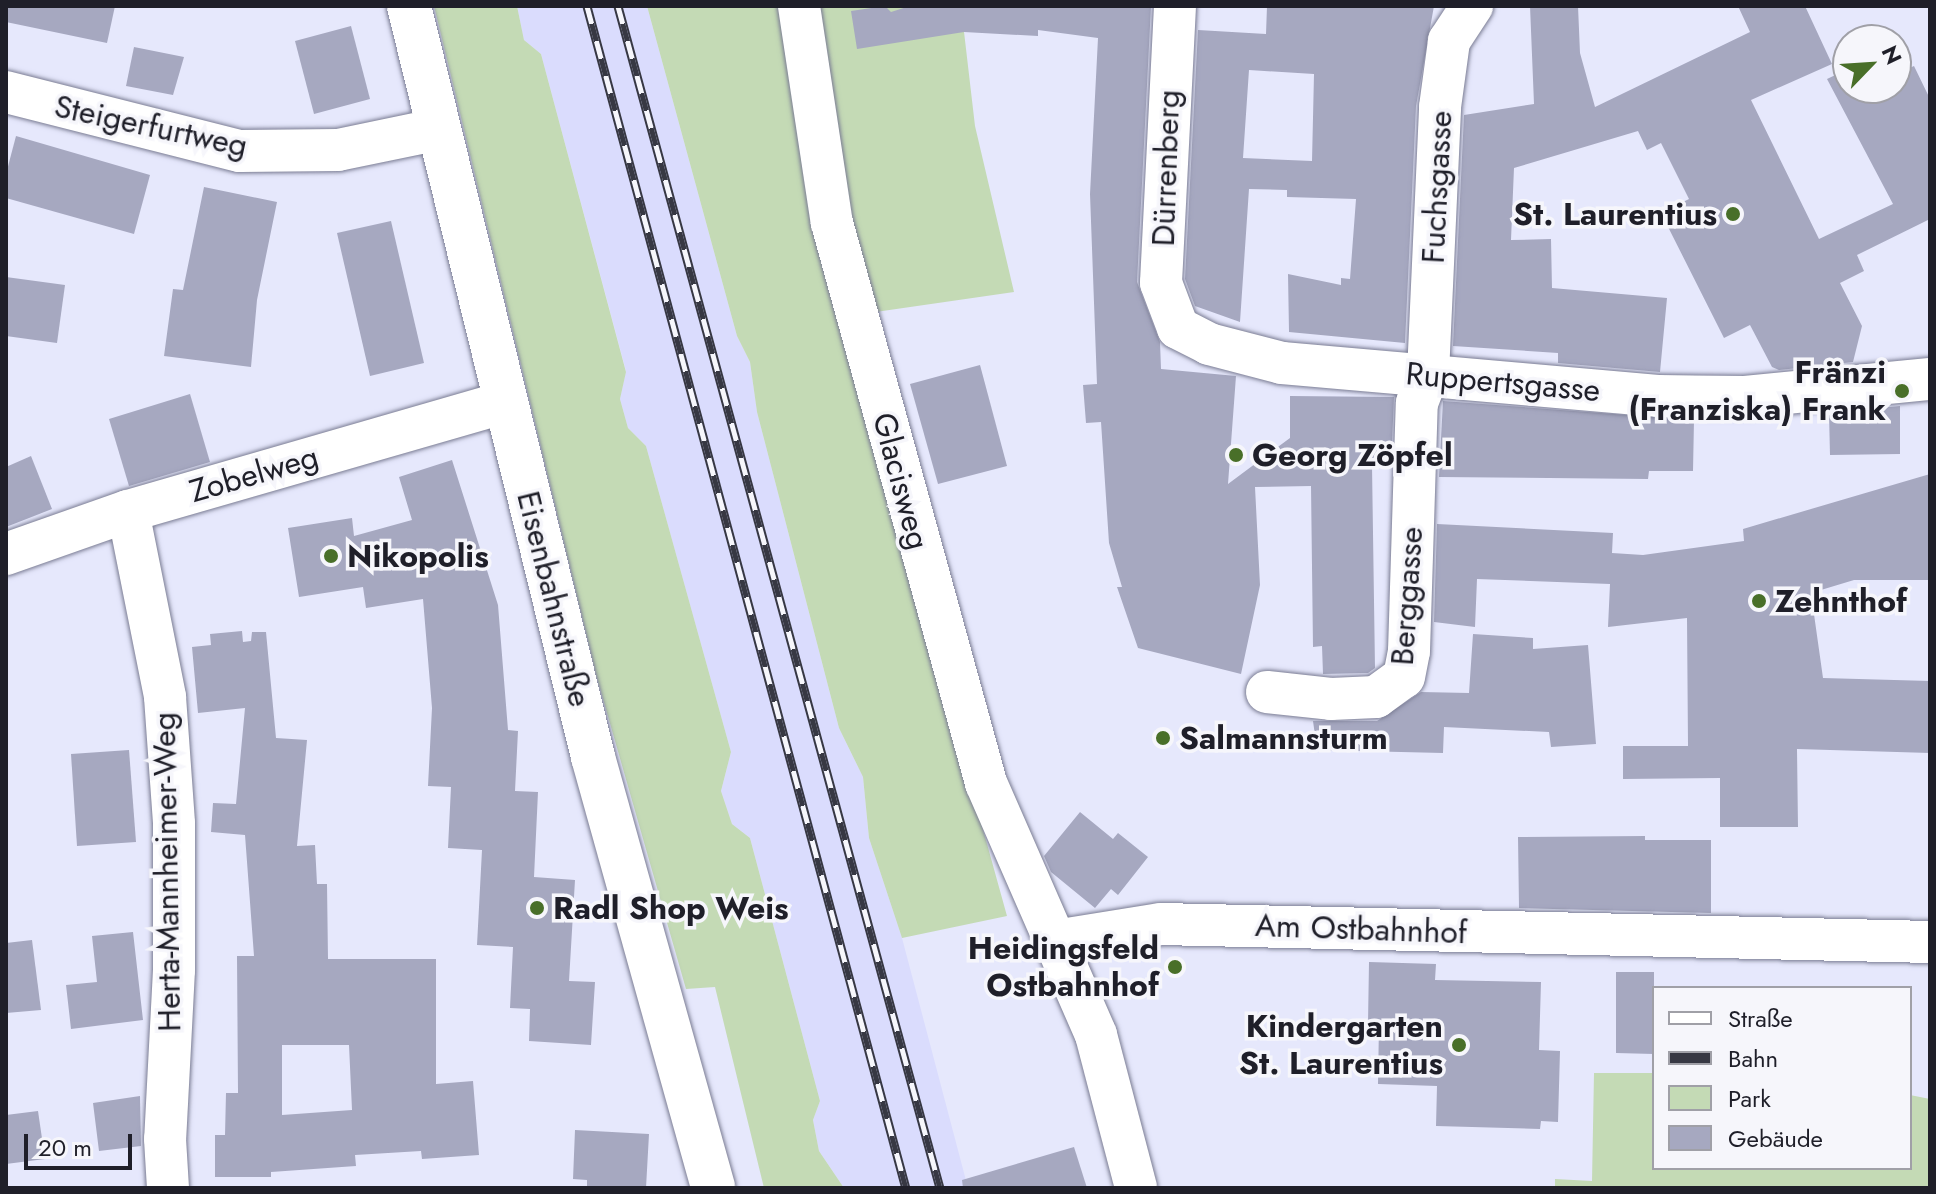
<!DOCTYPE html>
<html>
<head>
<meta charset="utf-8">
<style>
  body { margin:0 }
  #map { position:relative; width:1936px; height:1194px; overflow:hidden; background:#e6e8fc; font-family:Jost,sans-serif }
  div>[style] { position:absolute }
  .built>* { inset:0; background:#dadcfd }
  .green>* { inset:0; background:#c4dab5 }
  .building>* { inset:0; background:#a6a8c0 }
  .roads { filter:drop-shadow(0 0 2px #7a7c93) drop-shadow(0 0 2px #7a7c93) }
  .minor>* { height:42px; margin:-21px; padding:0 21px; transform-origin:21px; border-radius:21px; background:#fff }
  .tertiary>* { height:44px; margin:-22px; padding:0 22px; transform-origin:22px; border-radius:22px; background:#fff }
  .rail>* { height:9px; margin-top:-4.5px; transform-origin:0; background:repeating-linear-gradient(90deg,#f6f6fb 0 18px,#373843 0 36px); box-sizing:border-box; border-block:2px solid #373843 }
  .dots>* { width:22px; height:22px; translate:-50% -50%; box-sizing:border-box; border:4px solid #f6f6fb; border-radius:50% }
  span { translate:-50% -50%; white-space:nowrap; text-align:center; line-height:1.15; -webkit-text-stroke:7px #f6f6fb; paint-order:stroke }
  .street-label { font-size:32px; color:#1f1f29 }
  .poi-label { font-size:32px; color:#1f1f29; font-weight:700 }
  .right { translate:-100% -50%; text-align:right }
  .left { translate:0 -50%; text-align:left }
  .frame { position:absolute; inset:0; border:8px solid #1f1f29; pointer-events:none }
  .legend { position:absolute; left:1652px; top:986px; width:260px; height:184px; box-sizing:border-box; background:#f6f6fb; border:2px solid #a0a0a7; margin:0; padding:10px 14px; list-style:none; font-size:24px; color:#1f1f29 }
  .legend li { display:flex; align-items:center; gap:16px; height:40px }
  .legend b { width:40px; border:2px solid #a0a0a7 }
  .north { position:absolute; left:1832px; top:24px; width:80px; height:80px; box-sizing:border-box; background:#f6f6fb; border:2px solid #a0a0a7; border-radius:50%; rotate:65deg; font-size:22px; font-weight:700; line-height:32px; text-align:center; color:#1f1f29 }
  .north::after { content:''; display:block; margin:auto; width:28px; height:36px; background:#496f29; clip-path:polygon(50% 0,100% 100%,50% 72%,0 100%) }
  .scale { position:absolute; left:24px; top:1134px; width:108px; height:36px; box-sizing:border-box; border:4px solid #1f1f29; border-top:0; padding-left:10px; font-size:24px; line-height:28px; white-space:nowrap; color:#1f1f29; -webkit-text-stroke:6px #f6f6fb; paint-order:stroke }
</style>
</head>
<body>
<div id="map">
  <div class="built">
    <div style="clip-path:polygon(517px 6px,647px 6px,737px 336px,750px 362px,757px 412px,839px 728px,863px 777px,869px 838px,902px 938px,968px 1188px,844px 1188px,819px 1151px,813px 1120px,820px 1101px,750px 838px,732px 824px,721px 791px,731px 752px,646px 446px,628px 428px,620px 399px,626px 371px,541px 54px,524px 40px)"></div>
  </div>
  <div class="green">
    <div style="clip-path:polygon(434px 6px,517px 6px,524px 40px,541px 54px,626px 372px,620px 399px,628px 428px,646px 446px,731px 752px,721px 791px,732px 824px,750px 838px,820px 1101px,813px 1120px,819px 1151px,844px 1188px,764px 1188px,715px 987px,686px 989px,597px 678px)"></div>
    <div style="clip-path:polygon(647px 6px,961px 6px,975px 126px,1014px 292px,841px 317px,1007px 916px,902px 938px,869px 838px,863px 777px,839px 728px,757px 412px,750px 362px,737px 336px)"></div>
    <div style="clip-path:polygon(1594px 1073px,1654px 1073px,1654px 1168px,1910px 1168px,1910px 1095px,1930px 1099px,1930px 1188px,1555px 1188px,1555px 1179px,1592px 1181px)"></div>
  </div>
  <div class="building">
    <div style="clip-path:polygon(6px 6px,115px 6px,107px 43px,6px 22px)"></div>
    <div style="clip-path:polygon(885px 6px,891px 12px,910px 6px,1151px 6px,1137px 282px,1160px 342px,1161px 369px,1236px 376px,1228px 484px,1290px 438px,1290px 396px,1394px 397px,1391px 465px,1372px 465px,1375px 668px,1368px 673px,1323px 674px,1322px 646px,1313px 647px,1311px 486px,1255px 487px,1260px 585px,1241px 674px,1138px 648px,1117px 587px,1122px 587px,1109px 543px,1101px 422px,1086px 423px,1083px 385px,1097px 384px,1090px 194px,1098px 38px,1038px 30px,1038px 36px,964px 32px,857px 49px,851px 11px)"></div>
    <div style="clip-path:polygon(evenodd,1267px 6px,1434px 6px,1416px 106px,1405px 343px,1289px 332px,1288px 274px,1341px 285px,1341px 278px,1350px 279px,1356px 199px,1287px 197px,1287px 190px,1249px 189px,1240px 322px,1195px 306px,1185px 279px,1198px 30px,1266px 34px,1267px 6px,1249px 70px,1314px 74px,1312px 161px,1243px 158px,1249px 70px)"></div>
    <div style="clip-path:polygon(1530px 6px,1578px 6px,1580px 53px,1595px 107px,1750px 32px,1738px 6px,1805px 6px,1832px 64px,1751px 100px,1819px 239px,1893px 204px,1827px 79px,1848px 69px,1848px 88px,1896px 88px,1896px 52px,1905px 70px,1914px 66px,1930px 99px,1930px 219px,1857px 255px,1864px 271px,1840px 283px,1862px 326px,1853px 362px,1779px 370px,1772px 367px,1750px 325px,1724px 338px,1661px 213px,1689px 199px,1661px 143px,1647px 150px,1638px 131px,1514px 168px,1511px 240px,1551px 239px,1552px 288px,1667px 298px,1660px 372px,1558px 363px,1558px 353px,1453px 346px,1464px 115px,1534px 104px)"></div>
    <div style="clip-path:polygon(351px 26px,370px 99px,314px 114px,295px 41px)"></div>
    <div style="clip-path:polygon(134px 47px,184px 57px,173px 95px,126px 86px)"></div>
    <div style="clip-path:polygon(16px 136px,150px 175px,134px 234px,6px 198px,6px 174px)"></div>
    <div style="clip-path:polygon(204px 187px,277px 202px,257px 300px,251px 367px,164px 356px,173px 289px,183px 290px)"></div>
    <div style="clip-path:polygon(391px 221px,424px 363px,370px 376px,337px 233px)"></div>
    <div style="clip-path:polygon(6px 277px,65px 285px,57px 343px,6px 336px)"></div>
    <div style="clip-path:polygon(980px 365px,1007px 466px,938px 484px,910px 384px)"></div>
    <div style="clip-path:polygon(190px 394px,210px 462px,129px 486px,109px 419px)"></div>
    <div style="clip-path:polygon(1443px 401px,1694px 420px,1693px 471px,1649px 471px,1648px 479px,1439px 477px)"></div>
    <div style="clip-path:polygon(1900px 406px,1900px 454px,1830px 455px,1829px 413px)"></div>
    <div style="clip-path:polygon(31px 456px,52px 509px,6px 527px,6px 467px)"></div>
    <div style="clip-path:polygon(452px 460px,498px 605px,508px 730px,518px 731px,515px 791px,538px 792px,534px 877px,575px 880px,569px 981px,595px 982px,591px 1045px,529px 1041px,530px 1009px,510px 1008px,513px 947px,477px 945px,482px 850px,448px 848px,451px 787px,428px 786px,432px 708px,423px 599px,366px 608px,363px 587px,299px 597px,288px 528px,352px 518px,354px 536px,412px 520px,399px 477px)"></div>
    <div style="clip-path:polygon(1930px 474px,1930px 580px,1854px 580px,1811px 593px,1823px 678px,1930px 681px,1930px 753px,1797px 749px,1798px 827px,1720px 827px,1720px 778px,1623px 779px,1623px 746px,1688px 746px,1687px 618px,1608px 627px,1610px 584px,1477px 579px,1475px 627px,1434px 622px,1437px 524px,1613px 533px,1612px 553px,1643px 555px,1744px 541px,1743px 529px)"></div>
    <div style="clip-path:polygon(evenodd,242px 631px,243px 642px,251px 641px,252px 632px,266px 632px,276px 738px,307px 740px,297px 846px,315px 845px,317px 884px,327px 884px,328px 959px,436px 959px,436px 1084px,473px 1081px,479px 1155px,422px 1159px,421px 1151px,355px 1155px,356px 1166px,271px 1172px,271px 1177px,215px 1177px,215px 1135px,225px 1135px,226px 1093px,238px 1093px,237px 956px,254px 956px,245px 835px,211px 832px,213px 803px,236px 804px,245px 708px,198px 713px,192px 647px,211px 645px,210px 634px,242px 631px,282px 1045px,349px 1045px,352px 1110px,282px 1115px,282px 1045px)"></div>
    <div style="clip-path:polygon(1473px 634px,1533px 638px,1533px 649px,1588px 645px,1596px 744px,1551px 747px,1549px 732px,1444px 727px,1443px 753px,1317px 750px,1313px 721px,1377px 721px,1421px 692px,1469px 693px)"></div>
    <div style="clip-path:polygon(129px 750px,136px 842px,77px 846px,71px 754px)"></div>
    <div style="clip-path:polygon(1080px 812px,1113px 839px,1118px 833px,1148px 857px,1118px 895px,1111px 889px,1095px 908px,1051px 872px,1044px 856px)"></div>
    <div style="clip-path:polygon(1645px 836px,1645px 840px,1711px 840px,1711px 913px,1519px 908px,1518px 837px)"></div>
    <div style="clip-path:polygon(133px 932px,143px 1020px,71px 1029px,66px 985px,97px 982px,92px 936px)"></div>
    <div style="clip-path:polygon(32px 940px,41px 1010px,6px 1013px,6px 943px)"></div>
    <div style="clip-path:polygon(1369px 962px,1436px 964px,1435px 980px,1541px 982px,1539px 1050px,1560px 1051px,1558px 1122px,1541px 1121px,1540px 1129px,1436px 1126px,1437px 1086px,1378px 1084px,1379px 1023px,1368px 1023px)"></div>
    <div style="clip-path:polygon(1616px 972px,1654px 972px,1654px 1054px,1616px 1053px)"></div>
    <div style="clip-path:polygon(140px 1096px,141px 1146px,99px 1151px,93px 1103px)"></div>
    <div style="clip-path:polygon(38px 1111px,45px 1159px,6px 1164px,6px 1115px)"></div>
    <div style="clip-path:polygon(575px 1130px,649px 1134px,646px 1188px,587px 1188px,587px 1180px,573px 1179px)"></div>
    <div style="clip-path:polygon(1074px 1147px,1087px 1188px,963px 1188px,962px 1180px)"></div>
  </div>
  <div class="roads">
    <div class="minor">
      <div style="left:799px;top:6px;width:219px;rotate:81.4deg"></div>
      <div style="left:832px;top:223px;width:581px;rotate:74.62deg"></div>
      <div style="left:986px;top:783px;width:275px;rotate:66.4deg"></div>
      <div style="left:1096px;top:1035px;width:158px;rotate:75.3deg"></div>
      <div style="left:1175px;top:6px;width:277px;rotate:92.9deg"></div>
      <div style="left:1161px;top:283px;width:48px;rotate:69.3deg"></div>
      <div style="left:1178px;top:328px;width:35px;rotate:27deg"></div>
      <div style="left:1209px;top:344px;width:75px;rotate:14.6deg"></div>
      <div style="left:1282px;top:363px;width:377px;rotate:5deg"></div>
      <div style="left:1658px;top:396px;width:87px;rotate:0.7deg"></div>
      <div style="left:1745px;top:397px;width:186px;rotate:-5.6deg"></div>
      <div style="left:6px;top:92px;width:241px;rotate:14.2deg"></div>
      <div style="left:240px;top:151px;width:98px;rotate:-0.6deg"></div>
      <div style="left:338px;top:150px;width:103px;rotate:-11.7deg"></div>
      <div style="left:128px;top:511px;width:190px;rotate:78.7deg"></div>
      <div style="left:165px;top:697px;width:127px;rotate:85.9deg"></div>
      <div style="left:174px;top:824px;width:146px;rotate:90deg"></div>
      <div style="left:174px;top:970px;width:169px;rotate:93deg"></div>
      <div style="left:165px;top:1139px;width:49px;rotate:86.5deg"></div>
      <div style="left:6px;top:554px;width:129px;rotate:-19.4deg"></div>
      <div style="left:128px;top:511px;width:392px;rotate:-16.1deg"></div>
      <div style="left:1267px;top:692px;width:64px;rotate:6.2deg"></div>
      <div style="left:1331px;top:699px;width:45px;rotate:-2.5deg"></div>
      <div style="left:1376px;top:697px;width:34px;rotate:-36deg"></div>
      <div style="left:1404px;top:677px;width:26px;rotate:-79deg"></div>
      <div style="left:1409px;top:651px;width:248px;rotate:-88.2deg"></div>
      <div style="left:1417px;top:403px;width:31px;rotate:-69deg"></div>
      <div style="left:1428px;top:374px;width:267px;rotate:-87.4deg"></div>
      <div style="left:1440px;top:107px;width:67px;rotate:-82.2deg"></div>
      <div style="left:1449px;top:41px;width:42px;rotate:-56.7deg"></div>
      <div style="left:1055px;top:941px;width:107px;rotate:-9.1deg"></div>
      <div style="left:1161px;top:924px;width:769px;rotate:1.34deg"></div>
    </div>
    <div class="tertiary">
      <div style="left:409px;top:6px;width:773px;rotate:76.23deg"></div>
      <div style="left:593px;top:757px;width:447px;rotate:74.4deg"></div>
    </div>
  </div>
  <div class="rail">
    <div style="left:587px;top:6px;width:1224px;rotate:74.9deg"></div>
    <div style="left:618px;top:6px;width:1225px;rotate:74.76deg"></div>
  </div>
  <div class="dots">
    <div style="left:1733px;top:214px;background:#496f29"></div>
    <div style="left:1902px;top:391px;background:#496f29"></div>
    <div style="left:1236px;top:455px;background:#496f29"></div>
    <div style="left:331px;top:556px;background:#496f29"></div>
    <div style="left:1759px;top:601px;background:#496f29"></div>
    <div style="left:1163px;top:738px;background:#496f29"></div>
    <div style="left:537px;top:908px;background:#496f29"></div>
    <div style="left:1175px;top:967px;background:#496f29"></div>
    <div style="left:1459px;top:1045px;background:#496f29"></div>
  </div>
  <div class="street-label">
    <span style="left:151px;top:126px;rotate:12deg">Steigerfurtweg</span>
    <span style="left:1166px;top:168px;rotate:-88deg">Dürrenberg</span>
    <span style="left:1437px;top:187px;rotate:-87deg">Fuchsgasse</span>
    <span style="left:1503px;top:382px;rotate:5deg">Ruppertsgasse</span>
    <span style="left:254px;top:474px;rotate:-16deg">Zobelweg</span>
    <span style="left:901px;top:481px;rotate:75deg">Glacisweg</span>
    <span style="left:1407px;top:596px;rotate:-86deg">Berggasse</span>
    <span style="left:554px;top:599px;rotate:76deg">Eisenbahnstraße</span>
    <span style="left:167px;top:872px;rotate:-91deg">Herta-Mannheimer-Weg</span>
    <span style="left:1361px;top:929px;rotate:2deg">Am Ostbahnhof</span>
  </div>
  <div class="poi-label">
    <span class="right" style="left:1717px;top:214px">St. Laurentius</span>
    <span class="right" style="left:1886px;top:391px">Fränzi<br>(Franziska) Frank</span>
    <span class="left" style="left:1252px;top:455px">Georg Zöpfel</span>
    <span class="left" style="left:347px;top:556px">Nikopolis</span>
    <span class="left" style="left:1775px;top:601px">Zehnthof</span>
    <span class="left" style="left:1179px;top:738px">Salmannsturm</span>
    <span class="left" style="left:553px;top:908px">Radl Shop Weis</span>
    <span class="right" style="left:1159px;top:967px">Heidingsfeld<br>Ostbahnhof</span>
    <span class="right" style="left:1443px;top:1045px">Kindergarten<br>St. Laurentius</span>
  </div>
  <div class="frame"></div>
  <ul class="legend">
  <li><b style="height:10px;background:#fff"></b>Straße</li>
  <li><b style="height:10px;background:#373843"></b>Bahn</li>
  <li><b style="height:22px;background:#c4dab5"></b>Park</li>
  <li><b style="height:22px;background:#a6a8c0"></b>Gebäude</li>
  </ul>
  <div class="north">N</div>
  <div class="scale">20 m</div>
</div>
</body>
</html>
